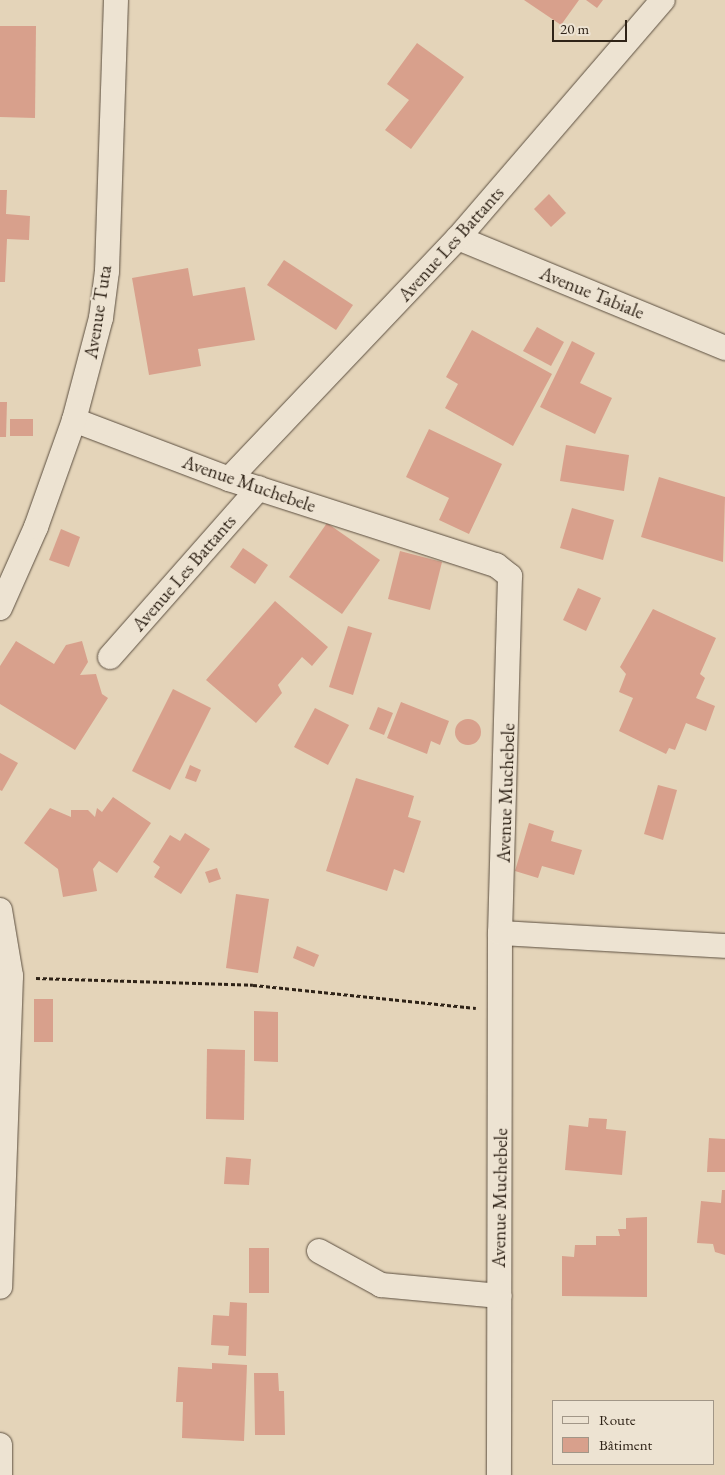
<!DOCTYPE html>
<html>
<head>
<meta charset="utf-8">
<style>
  body { margin:0 }
  #map { position:relative; width:725px; height:1475px; overflow:hidden; background:#e4d4b9; font-family:"EB Garamond",serif }
  div>[style] { position:absolute }
  .building>* { inset:0; background:#d8a08c }
  .round { border-radius:50% }
  .path>* { height:3px; margin-top:-1.5px; transform-origin:0; background:repeating-linear-gradient(90deg,#2f2317 0 4px,transparent 0 6.5px) }
  .roads { filter:drop-shadow(0 0 1px #5c4f40) drop-shadow(0 0 1px #5c4f40) }
  .minor>* { height:24px; margin:-12px; padding:0 12px; transform-origin:12px; border-radius:12px; background:#ede3d2 }
  span { translate:-50% -50%; white-space:nowrap; text-align:center; line-height:1.15; -webkit-text-stroke:4.5px #ede3d2; paint-order:stroke }
  .street-label { font-size:19px; color:#2f2317 }
  .legend { position:absolute; left:552px; top:1400px; width:162px; height:65px; box-sizing:border-box; background:#ede3d2; border:1px solid #a19687; margin:0; padding:6px 9px; list-style:none; font-size:15px; color:#2f2317 }
  .legend li { display:flex; align-items:center; gap:10px; height:25px }
  .legend b { width:25px; border:1px solid #a19687 }
  .scale { position:absolute; left:552px; top:20px; width:75px; height:22px; box-sizing:border-box; border:2px solid #2f2317; border-top:0; padding-left:6px; font-size:15px; line-height:18px; white-space:nowrap; color:#2f2317; -webkit-text-stroke:4px #ede3d2; paint-order:stroke }
</style>
</head>
<body>
<div id="map">
  <div class="building">
    <div style="clip-path:polygon(524px 0,579px 0,561px 25px)"></div>
    <div style="clip-path:polygon(586px 0,603px 0,597px 8px)"></div>
    <div style="clip-path:polygon(0 26px,36px 26px,35px 118px,0 117px)"></div>
    <div style="clip-path:polygon(417px 43px,464px 77px,411px 149px,385px 130px,409px 100px,387px 84px)"></div>
    <div style="clip-path:polygon(0 190px,7px 190px,6px 214px,30px 216px,29px 240px,7px 239px,5px 282px,0 282px)"></div>
    <div style="clip-path:polygon(549px 194px,566px 213px,551px 227px,534px 209px)"></div>
    <div style="clip-path:polygon(284px 260px,353px 305px,336px 330px,267px 285px)"></div>
    <div style="clip-path:polygon(188px 268px,193px 296px,245px 287px,255px 340px,198px 349px,201px 366px,149px 375px,132px 278px)"></div>
    <div style="clip-path:polygon(537px 327px,564px 342px,551px 366px,523px 351px)"></div>
    <div style="clip-path:polygon(472px 330px,552px 374px,513px 446px,445px 408px,458px 384px,446px 377px)"></div>
    <div style="clip-path:polygon(572px 341px,595px 353px,580px 383px,612px 398px,595px 434px,540px 407px)"></div>
    <div style="clip-path:polygon(0 402px,7px 402px,6px 437px,0 437px)"></div>
    <div style="clip-path:polygon(10px 419px,33px 419px,33px 436px,10px 436px)"></div>
    <div style="clip-path:polygon(429px 429px,502px 464px,469px 534px,439px 520px,449px 498px,406px 477px)"></div>
    <div style="clip-path:polygon(566px 445px,629px 455px,624px 491px,560px 481px)"></div>
    <div style="clip-path:polygon(659px 477px,725px 497px,723px 562px,641px 537px)"></div>
    <div style="clip-path:polygon(572px 508px,614px 520px,603px 560px,560px 548px)"></div>
    <div style="clip-path:polygon(327px 523px,380px 560px,342px 614px,289px 577px)"></div>
    <div style="clip-path:polygon(61px 529px,80px 537px,69px 567px,49px 560px)"></div>
    <div style="clip-path:polygon(243px 548px,268px 565px,255px 584px,230px 567px)"></div>
    <div style="clip-path:polygon(400px 551px,442px 562px,430px 610px,388px 599px)"></div>
    <div style="clip-path:polygon(578px 588px,601px 598px,586px 631px,563px 620px)"></div>
    <div style="clip-path:polygon(275px 601px,328px 647px,312px 666px,302px 657px,278px 685px,282px 693px,256px 723px,206px 680px)"></div>
    <div style="clip-path:polygon(653px 609px,716px 638px,700px 674px,705px 678px,696px 698px,715px 706px,706px 731px,686px 723px,675px 750px,669px 748px,666px 754px,619px 731px,633px 698px,619px 692px,626px 674px,620px 667px)"></div>
    <div style="clip-path:polygon(348px 626px,372px 633px,353px 695px,329px 687px)"></div>
    <div style="clip-path:polygon(16px 641px,54px 664px,66px 645px,82px 641px,88px 662px,80px 675px,96px 674px,102px 694px,108px 698px,75px 750px,0 704px,0 666px)"></div>
    <div style="clip-path:polygon(173px 689px,211px 708px,170px 790px,132px 771px)"></div>
    <div style="clip-path:polygon(401px 702px,449px 721px,440px 745px,431px 741px,427px 754px,387px 738px)"></div>
    <div style="clip-path:polygon(378px 707px,393px 713px,384px 735px,369px 729px)"></div>
    <div style="clip-path:polygon(315px 708px,349px 725px,328px 765px,294px 747px)"></div>
    <div class="round" style="left:455px;top:719px;width:26px;height:26px"></div>
    <div style="clip-path:polygon(0 753px,18px 763px,2px 791px,0 790px)"></div>
    <div style="clip-path:polygon(190px 765px,201px 770px,196px 782px,185px 778px)"></div>
    <div style="clip-path:polygon(356px 778px,414px 796px,408px 817px,421px 821px,404px 873px,394px 869px,387px 891px,326px 871px)"></div>
    <div style="clip-path:polygon(658px 785px,677px 790px,663px 840px,644px 834px)"></div>
    <div style="clip-path:polygon(113px 797px,151px 823px,117px 873px,99px 861px,93px 869px,97px 891px,63px 897px,58px 869px,24px 843px,50px 808px,71px 817px,71px 810px,88px 810px,95px 817px,97px 808px,102px 812px)"></div>
    <div style="clip-path:polygon(529px 823px,554px 831px,551px 841px,582px 850px,574px 875px,542px 866px,538px 878px,515px 871px)"></div>
    <div style="clip-path:polygon(185px 833px,210px 849px,181px 894px,154px 877px,160px 867px,153px 862px,170px 835px,180px 841px)"></div>
    <div style="clip-path:polygon(217px 868px,221px 879px,209px 883px,205px 872px)"></div>
    <div style="clip-path:polygon(236px 894px,269px 899px,258px 973px,226px 968px)"></div>
    <div style="clip-path:polygon(297px 946px,319px 955px,314px 967px,293px 958px)"></div>
    <div style="clip-path:polygon(34px 999px,53px 999px,53px 1042px,34px 1042px)"></div>
    <div style="clip-path:polygon(254px 1011px,278px 1012px,278px 1062px,254px 1061px)"></div>
    <div style="clip-path:polygon(207px 1049px,245px 1050px,244px 1120px,206px 1119px)"></div>
    <div style="clip-path:polygon(589px 1118px,607px 1119px,606px 1129px,626px 1131px,622px 1175px,565px 1170px,569px 1125px,588px 1127px)"></div>
    <div style="clip-path:polygon(709px 1138px,725px 1139px,725px 1172px,707px 1172px)"></div>
    <div style="clip-path:polygon(226px 1157px,251px 1159px,249px 1185px,224px 1184px)"></div>
    <div style="clip-path:polygon(722px 1190px,725px 1190px,725px 1255px,715px 1252px,713px 1244px,697px 1243px,701px 1201px,721px 1203px)"></div>
    <div style="clip-path:polygon(647px 1217px,647px 1297px,562px 1296px,562px 1256px,574px 1257px,575px 1245px,596px 1245px,596px 1236px,620px 1236px,618px 1229px,626px 1229px,626px 1218px)"></div>
    <div style="clip-path:polygon(249px 1248px,269px 1248px,269px 1293px,249px 1293px)"></div>
    <div style="clip-path:polygon(230px 1302px,247px 1303px,246px 1356px,228px 1355px,229px 1346px,211px 1345px,213px 1315px,229px 1316px)"></div>
    <div style="clip-path:polygon(212px 1363px,247px 1365px,244px 1441px,182px 1438px,183px 1402px,176px 1402px,178px 1367px,212px 1369px)"></div>
    <div style="clip-path:polygon(254px 1373px,278px 1373px,279px 1391px,284px 1391px,285px 1435px,255px 1435px)"></div>
  </div>
  <div class="path">
    <div style="left:36px;top:978px;width:217px;rotate:1.8deg"></div>
    <div style="left:253px;top:985px;width:224px;rotate:5.9deg"></div>
  </div>
  <div class="roads">
    <div class="minor">
      <div style="left:458px;top:238px;width:289px;rotate:22.4deg"></div>
      <div style="left:74px;top:420px;width:166px;rotate:20.8deg"></div>
      <div style="left:229px;top:479px;width:281px;rotate:17.9deg"></div>
      <div style="left:496px;top:565px;width:18px;rotate:38deg"></div>
      <div style="left:510px;top:576px;width:357px;rotate:91.6deg"></div>
      <div style="left:500px;top:933px;width:542px;rotate:90.11deg"></div>
      <div style="left:229px;top:479px;width:332px;rotate:-46.5deg"></div>
      <div style="left:458px;top:238px;width:314px;rotate:-49.3deg"></div>
      <div style="left:0;top:608px;width:89px;rotate:-66deg"></div>
      <div style="left:36px;top:527px;width:114px;rotate:-70.4deg"></div>
      <div style="left:74px;top:420px;width:106px;rotate:-75.2deg"></div>
      <div style="left:101px;top:318px;width:47px;rotate:-82.7deg"></div>
      <div style="left:107px;top:271px;width:271px;rotate:-88.1deg"></div>
      <div style="left:110px;top:657px;width:225px;rotate:-48.6deg"></div>
      <div style="left:0;top:910px;width:67px;rotate:80.5deg"></div>
      <div style="left:11px;top:976px;width:311px;rotate:92deg"></div>
      <div style="left:500px;top:933px;width:225px;rotate:3.3deg"></div>
      <div style="left:319px;top:1251px;width:71px;rotate:28.7deg"></div>
      <div style="left:381px;top:1285px;width:119px;rotate:5.3deg"></div>
      <div style="left:0;top:1445px;width:30px;rotate:90deg"></div>
    </div>
  </div>
  <div class="street-label">
    <span style="left:451px;top:244px;rotate:-48deg">Avenue Les Battants</span>
    <span style="left:592px;top:293px;rotate:22deg">Avenue Tabiale</span>
    <span style="left:98px;top:312px;rotate:-81deg">Avenue Tuta</span>
    <span style="left:249px;top:484px;rotate:19deg">Avenue Muchebele</span>
    <span style="left:184px;top:573px;rotate:-49deg">Avenue Les Battants</span>
    <span style="left:506px;top:793px;rotate:-88deg">Avenue Muchebele</span>
    <span style="left:500px;top:1198px;rotate:-89deg">Avenue Muchebele</span>
  </div>
  <ul class="legend">
  <li><b style="height:6px;background:#ede3d2"></b>Route</li>
  <li><b style="height:14px;background:#d8a08c"></b>Bâtiment</li>
  </ul>
  <div class="scale">20 m</div>
</div>
</body>
</html>
